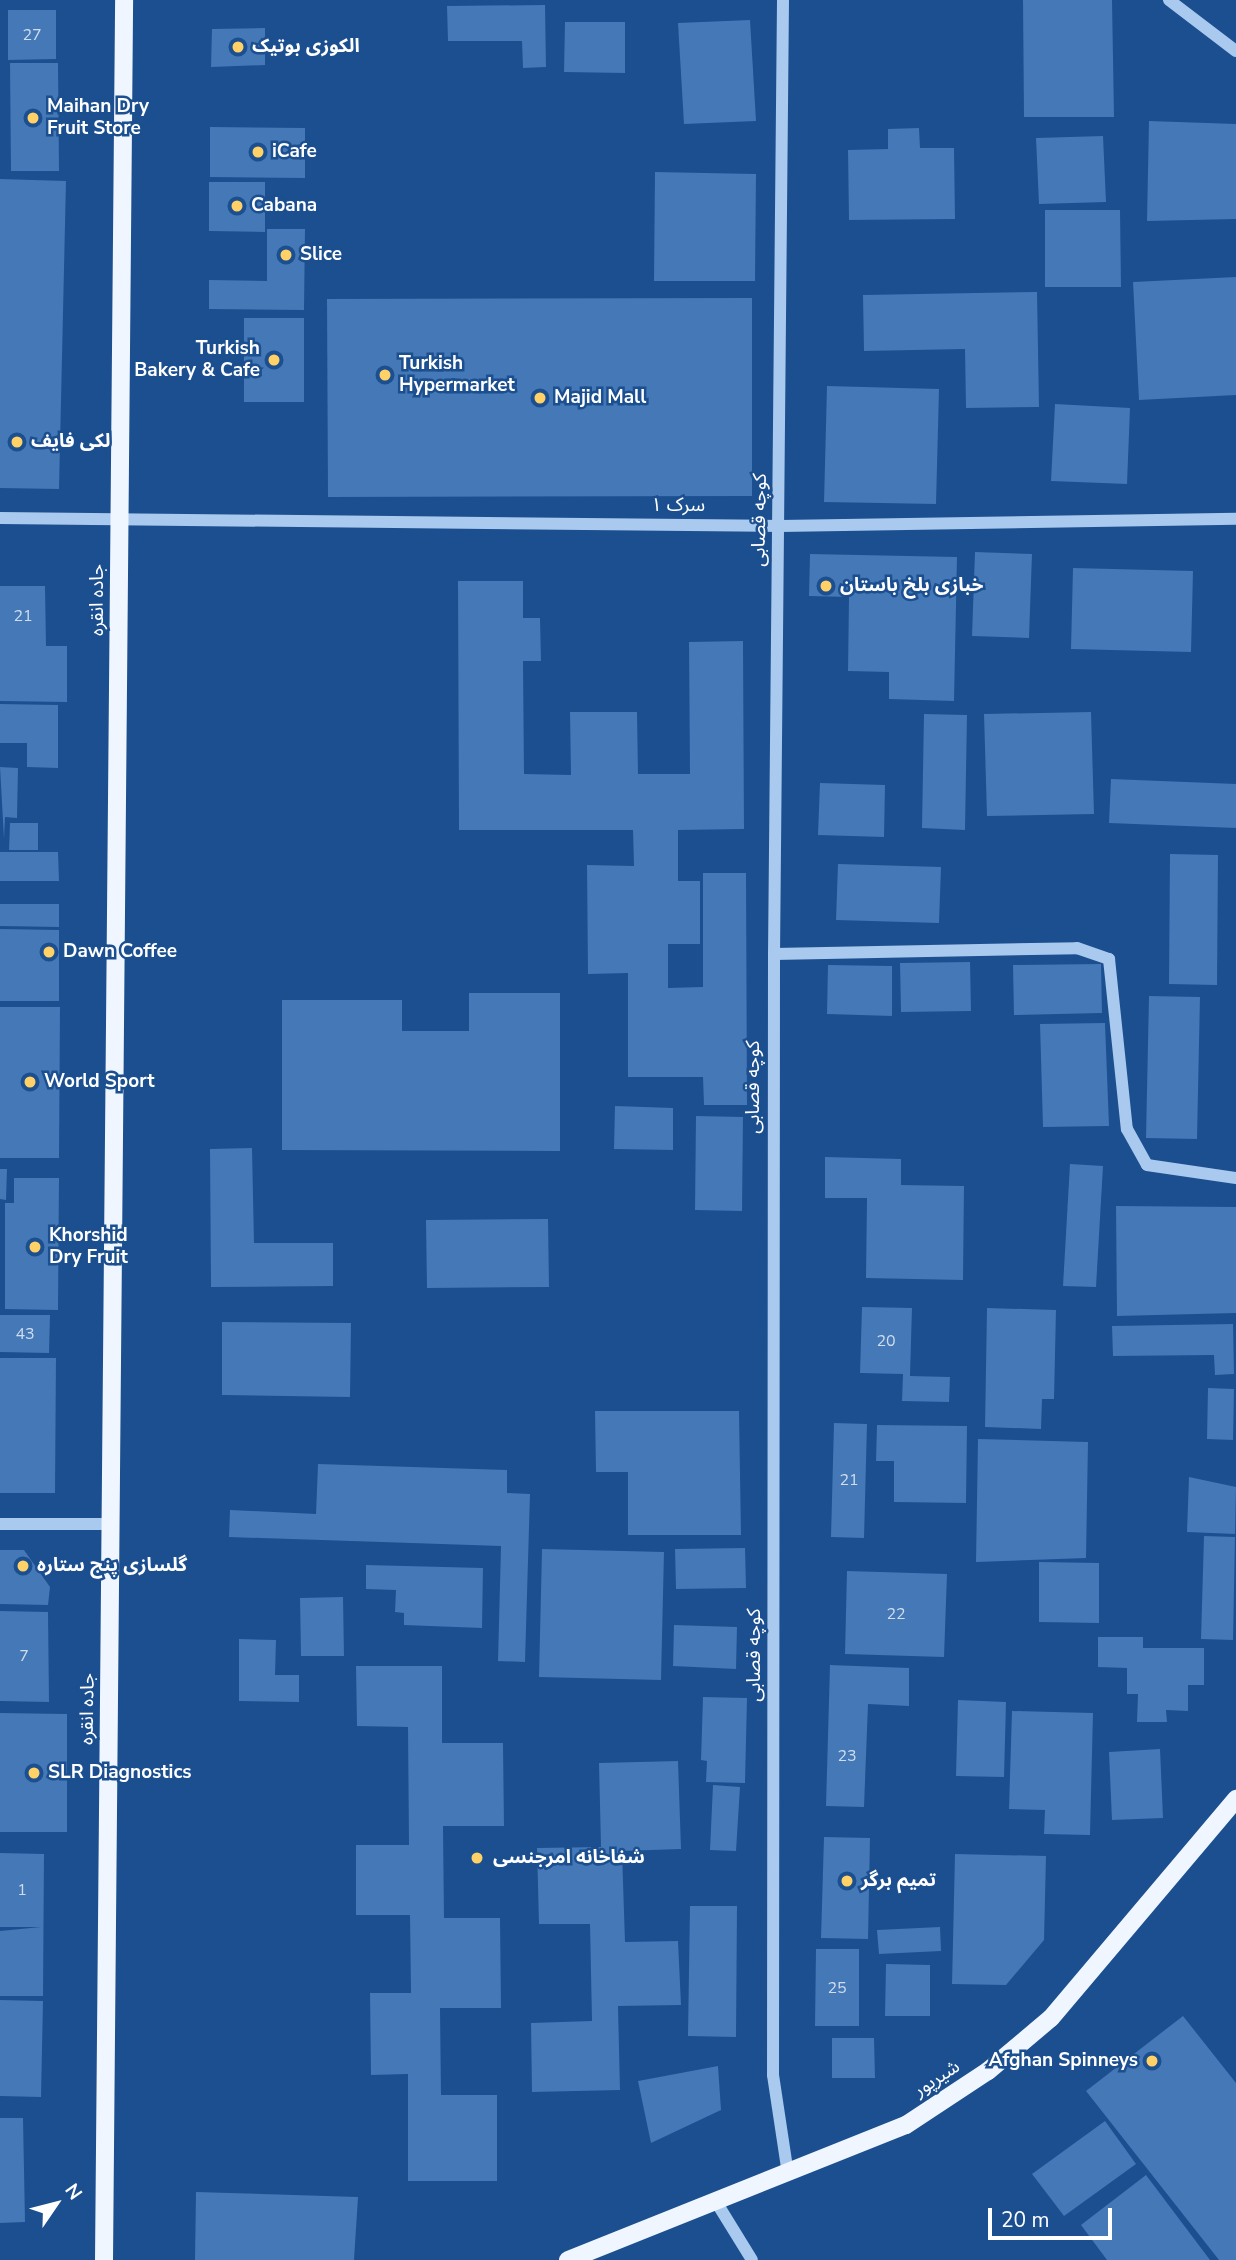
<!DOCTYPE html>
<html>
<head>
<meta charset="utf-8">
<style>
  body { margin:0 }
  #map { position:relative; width:1236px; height:2260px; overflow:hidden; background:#1b4f8f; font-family:"Nunito Sans","Noto Sans Arabic",sans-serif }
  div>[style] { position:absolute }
  .building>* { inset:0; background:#4478b7 }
  .minor>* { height:12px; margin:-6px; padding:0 6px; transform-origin:6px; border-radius:6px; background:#a9c9ee }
  .major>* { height:18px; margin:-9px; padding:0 9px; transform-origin:9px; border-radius:9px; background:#f0f6ff }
  .dots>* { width:19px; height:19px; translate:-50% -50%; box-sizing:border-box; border:4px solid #1b4f8f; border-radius:50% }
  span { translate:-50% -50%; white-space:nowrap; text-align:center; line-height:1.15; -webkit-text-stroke:5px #1b4f8f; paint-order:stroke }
  .number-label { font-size:16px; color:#d0dded }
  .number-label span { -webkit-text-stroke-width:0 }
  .poi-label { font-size:19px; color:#fff; font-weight:700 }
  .left { translate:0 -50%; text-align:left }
  .right { translate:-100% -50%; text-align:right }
  .street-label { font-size:19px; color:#fff }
  .north { position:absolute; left:21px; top:2169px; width:70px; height:70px; -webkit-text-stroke:5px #1b4f8f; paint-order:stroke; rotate:55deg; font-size:19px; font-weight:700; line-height:28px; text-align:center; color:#fff }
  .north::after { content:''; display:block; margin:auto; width:24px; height:32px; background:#fff; clip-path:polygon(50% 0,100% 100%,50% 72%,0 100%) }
  .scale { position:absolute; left:988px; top:2208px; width:124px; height:32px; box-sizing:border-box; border:4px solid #fff; border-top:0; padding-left:9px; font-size:21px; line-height:24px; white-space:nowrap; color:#fff; -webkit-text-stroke:5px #1b4f8f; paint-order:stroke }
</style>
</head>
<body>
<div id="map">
  <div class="building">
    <div style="clip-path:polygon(1023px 0,1112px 0,1114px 117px,1024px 117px)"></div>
    <div style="clip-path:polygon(545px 5px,546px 67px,523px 68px,522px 41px,448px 41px,447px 6px)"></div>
    <div style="clip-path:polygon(8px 10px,56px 10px,56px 59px,8px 60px)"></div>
    <div style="clip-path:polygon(750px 20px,756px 121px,684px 124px,678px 23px)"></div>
    <div style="clip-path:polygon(565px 22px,625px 22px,625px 73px,564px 72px)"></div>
    <div style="clip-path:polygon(265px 28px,265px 65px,211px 67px,212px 29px)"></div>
    <div style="clip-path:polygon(10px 63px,58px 63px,59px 171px,11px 171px)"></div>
    <div style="clip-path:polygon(1149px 121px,1236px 124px,1236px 219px,1147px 221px)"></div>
    <div style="clip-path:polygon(210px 127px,305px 128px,305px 178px,210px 177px)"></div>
    <div style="clip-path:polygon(919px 128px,920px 148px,954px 148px,955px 219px,849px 220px,848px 150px,888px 149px,888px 129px)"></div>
    <div style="clip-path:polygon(1103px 136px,1106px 202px,1039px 204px,1036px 138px)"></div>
    <div style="clip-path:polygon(655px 172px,756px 174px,755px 281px,654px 281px)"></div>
    <div style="clip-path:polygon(0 179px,66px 181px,59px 489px,0 488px)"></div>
    <div style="clip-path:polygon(209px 182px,265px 182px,265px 232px,209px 231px)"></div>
    <div style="clip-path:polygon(1045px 210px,1120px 210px,1121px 287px,1045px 287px)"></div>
    <div style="clip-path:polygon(267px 229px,305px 229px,304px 310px,209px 309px,209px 280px,267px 281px)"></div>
    <div style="clip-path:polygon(1236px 277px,1236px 395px,1139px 400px,1133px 282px)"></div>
    <div style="clip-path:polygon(1037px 292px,1039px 407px,966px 408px,965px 349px,864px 351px,863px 295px)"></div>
    <div style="clip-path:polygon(752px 298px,752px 496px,328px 497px,327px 299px)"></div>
    <div style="clip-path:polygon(244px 318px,304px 318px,304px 402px,244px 402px)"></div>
    <div style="clip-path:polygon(827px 386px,939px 389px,936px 504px,824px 502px)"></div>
    <div style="clip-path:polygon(1055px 404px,1130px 408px,1127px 484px,1051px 481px)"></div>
    <div style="clip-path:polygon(975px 552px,1032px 554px,1029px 638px,972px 636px)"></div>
    <div style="clip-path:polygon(810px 554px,957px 557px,954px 701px,889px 699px,889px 672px,848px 671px,849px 597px,809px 596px)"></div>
    <div style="clip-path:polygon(1073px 568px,1193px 571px,1191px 652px,1071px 649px)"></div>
    <div style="clip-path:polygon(458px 581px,523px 581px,523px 618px,540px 618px,541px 661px,523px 661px,524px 774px,571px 775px,570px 712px,637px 712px,638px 774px,690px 774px,689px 642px,743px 641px,744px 829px,678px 830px,678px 881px,700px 881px,700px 944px,668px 944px,668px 988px,703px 987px,703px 873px,746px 873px,747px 1105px,704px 1105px,703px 1077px,628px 1077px,628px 973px,588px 974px,587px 865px,634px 866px,633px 830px,459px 830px)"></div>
    <div style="clip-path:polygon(0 586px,45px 586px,46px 646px,67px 646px,67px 702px,0 701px)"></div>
    <div style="clip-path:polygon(0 704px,58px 705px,58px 768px,27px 767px,27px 743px,0 743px)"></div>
    <div style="clip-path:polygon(1091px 712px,1094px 814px,987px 816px,984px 714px)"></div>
    <div style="clip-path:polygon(924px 714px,967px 715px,965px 830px,922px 828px)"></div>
    <div style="clip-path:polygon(0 767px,18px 768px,17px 818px,5px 817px,4px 839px)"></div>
    <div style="clip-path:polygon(1111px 779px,1236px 784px,1236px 828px,1109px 823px)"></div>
    <div style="clip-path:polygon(820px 783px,885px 785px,884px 837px,818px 835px)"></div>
    <div style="clip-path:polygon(10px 823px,38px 823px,38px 850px,9px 850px)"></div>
    <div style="clip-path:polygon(0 852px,58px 852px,59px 881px,0 881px)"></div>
    <div style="clip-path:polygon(1170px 854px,1218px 855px,1217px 985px,1169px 984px)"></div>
    <div style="clip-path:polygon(838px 864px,941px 867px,939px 923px,836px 920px)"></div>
    <div style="clip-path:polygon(0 904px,59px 904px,59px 927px,0 926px)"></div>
    <div style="clip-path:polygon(0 929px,59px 930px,59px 1001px,0 1001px)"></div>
    <div style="clip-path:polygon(970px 962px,971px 1011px,901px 1012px,900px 963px)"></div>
    <div style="clip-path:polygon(1101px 964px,1102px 1013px,1014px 1015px,1013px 965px)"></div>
    <div style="clip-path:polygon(828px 965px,892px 966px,892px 1016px,827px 1014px)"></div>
    <div style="clip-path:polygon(469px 993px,560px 993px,560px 1151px,282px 1150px,282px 1000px,402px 1000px,402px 1031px,469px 1031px)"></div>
    <div style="clip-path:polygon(1149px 996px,1200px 997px,1197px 1139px,1146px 1138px)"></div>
    <div style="clip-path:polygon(0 1007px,60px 1007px,59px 1158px,0 1158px)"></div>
    <div style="clip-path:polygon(1105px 1023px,1109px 1126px,1043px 1127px,1040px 1024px)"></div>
    <div style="clip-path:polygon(615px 1106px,673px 1108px,673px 1150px,614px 1149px)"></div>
    <div style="clip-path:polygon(696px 1116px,743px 1117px,742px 1211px,695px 1210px)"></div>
    <div style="clip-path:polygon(252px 1148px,254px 1243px,333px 1243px,333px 1286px,211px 1287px,210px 1149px)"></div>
    <div style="clip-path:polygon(825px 1157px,901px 1159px,901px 1185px,964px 1186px,963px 1280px,866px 1278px,867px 1198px,825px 1198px)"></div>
    <div style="clip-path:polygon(1070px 1164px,1103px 1166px,1096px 1287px,1063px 1286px)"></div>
    <div style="clip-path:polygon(0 1169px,7px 1169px,6px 1200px,0 1199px)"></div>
    <div style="clip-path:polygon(14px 1178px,59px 1178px,58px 1310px,5px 1309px,5px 1203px,14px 1203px)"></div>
    <div style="clip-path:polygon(1116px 1206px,1236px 1207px,1236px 1313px,1117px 1316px)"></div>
    <div style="clip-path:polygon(548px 1219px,549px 1287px,427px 1288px,426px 1220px)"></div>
    <div style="clip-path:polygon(862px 1307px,912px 1308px,910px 1376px,950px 1377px,949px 1402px,902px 1401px,903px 1374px,860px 1373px)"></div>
    <div style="clip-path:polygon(987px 1308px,1056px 1310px,1054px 1399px,1042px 1399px,1041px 1429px,985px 1427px)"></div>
    <div style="clip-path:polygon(0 1315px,50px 1315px,49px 1353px,0 1352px)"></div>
    <div style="clip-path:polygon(222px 1322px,351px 1323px,350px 1397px,222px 1395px)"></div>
    <div style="clip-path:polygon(1233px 1324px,1234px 1374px,1215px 1375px,1214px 1355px,1113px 1356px,1112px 1326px)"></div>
    <div style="clip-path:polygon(0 1358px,56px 1358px,55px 1493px,0 1493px)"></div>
    <div style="clip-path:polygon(1208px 1388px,1234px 1389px,1233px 1440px,1207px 1439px)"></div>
    <div style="clip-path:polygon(595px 1411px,739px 1411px,741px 1535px,628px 1535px,628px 1472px,596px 1472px)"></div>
    <div style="clip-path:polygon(834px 1423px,867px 1424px,864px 1538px,831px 1537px)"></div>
    <div style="clip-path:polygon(877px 1425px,967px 1426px,966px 1503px,894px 1502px,894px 1461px,876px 1461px)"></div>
    <div style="clip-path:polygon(978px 1439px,1088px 1442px,1086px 1558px,976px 1562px)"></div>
    <div style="clip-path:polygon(318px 1464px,507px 1470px,507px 1493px,530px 1494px,525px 1662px,498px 1661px,501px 1546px,229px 1537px,230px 1510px,316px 1514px)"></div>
    <div style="clip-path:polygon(1189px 1477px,1236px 1487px,1235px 1534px,1187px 1532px)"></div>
    <div style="clip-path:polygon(1204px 1536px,1235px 1537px,1233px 1640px,1201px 1639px)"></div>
    <div style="clip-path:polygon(745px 1548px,746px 1588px,676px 1589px,675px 1549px)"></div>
    <div style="clip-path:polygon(542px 1549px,664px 1552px,661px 1680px,539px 1677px)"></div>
    <div style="clip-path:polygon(0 1550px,24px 1550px,50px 1587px,48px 1605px,0 1604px)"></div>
    <div style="clip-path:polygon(1039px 1562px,1099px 1563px,1099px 1623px,1039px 1622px)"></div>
    <div style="clip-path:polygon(366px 1565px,483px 1568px,482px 1628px,404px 1625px,404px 1613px,395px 1612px,396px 1590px,366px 1589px)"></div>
    <div style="clip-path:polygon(847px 1571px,947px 1574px,944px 1657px,845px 1654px)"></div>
    <div style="clip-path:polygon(343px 1597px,344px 1656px,301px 1656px,300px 1598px)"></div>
    <div style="clip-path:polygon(0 1611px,48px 1612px,49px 1702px,0 1701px)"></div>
    <div style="clip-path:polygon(674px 1625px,737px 1627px,736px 1669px,673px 1666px)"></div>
    <div style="clip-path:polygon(1098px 1637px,1143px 1637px,1143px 1648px,1204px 1648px,1204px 1685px,1188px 1685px,1188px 1711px,1166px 1710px,1167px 1722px,1137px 1722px,1138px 1694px,1127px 1694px,1127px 1668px,1098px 1667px)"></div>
    <div style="clip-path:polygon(239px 1639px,276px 1640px,275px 1675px,299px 1675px,299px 1702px,239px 1701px)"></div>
    <div style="clip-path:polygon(830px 1665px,909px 1668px,909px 1706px,868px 1704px,864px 1807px,826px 1806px)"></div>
    <div style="clip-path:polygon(356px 1666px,442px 1666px,442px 1743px,503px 1743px,504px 1826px,443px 1826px,444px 1918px,500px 1918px,501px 2008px,440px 2008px,441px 2095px,497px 2095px,497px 2181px,408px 2181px,408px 2074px,371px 2075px,370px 1993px,411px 1993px,410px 1915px,356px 1915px,356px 1845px,409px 1845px,408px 1727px,357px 1726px)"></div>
    <div style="clip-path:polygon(703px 1697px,747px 1698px,745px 1783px,706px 1782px,707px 1761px,701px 1760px)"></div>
    <div style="clip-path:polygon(958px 1700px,1006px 1702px,1004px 1777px,956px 1776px)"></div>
    <div style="clip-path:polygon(1012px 1711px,1093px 1713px,1090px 1835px,1044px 1834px,1045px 1810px,1009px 1809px)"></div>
    <div style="clip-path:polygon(0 1713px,67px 1714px,67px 1832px,0 1832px)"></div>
    <div style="clip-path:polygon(1160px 1749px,1163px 1818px,1112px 1820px,1109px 1752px)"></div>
    <div style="clip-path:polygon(678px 1761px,681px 1849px,622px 1851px,625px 1942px,678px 1941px,681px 2005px,618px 2006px,620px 2090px,532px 2092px,531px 2023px,592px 2021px,590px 1924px,539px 1924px,537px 1848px,601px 1847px,599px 1763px)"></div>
    <div style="clip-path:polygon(713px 1785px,740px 1787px,736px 1851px,710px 1850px)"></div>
    <div style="clip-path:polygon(824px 1837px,870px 1838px,868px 1939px,821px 1938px)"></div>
    <div style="clip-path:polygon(0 1853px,44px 1854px,43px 1996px,0 1996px,0 1931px,41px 1927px,0 1927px)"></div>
    <div style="clip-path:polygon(955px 1854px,1046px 1856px,1044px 1940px,1006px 1985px,952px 1984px)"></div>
    <div style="clip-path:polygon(690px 1906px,737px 1906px,736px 2037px,688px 2036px)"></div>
    <div style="clip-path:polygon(940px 1927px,941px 1951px,879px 1954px,877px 1930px)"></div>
    <div style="clip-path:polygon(816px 1949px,859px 1949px,859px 2026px,815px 2026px)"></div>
    <div style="clip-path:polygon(886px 1964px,930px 1965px,930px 2016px,885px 2016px)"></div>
    <div style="clip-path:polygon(0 2000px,43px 2001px,41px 2097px,0 2096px)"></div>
    <div style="clip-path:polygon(1183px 2016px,1236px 2083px,1236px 2260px,1219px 2260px,1086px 2091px)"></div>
    <div style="clip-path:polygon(832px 2038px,874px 2038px,875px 2078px,832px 2078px)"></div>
    <div style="clip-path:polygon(718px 2066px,721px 2110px,651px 2143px,638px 2081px)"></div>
    <div style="clip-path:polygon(0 2118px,23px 2118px,25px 2222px,0 2223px)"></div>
    <div style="clip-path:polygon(1105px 2121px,1136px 2164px,1064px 2216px,1032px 2174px)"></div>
    <div style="clip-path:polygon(1146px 2175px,1210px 2260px,1107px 2260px,1081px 2225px)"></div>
    <div style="clip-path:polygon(196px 2192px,358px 2197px,354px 2260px,195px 2260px)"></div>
  </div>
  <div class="minor">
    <div style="left:783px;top:0;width:954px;rotate:90.54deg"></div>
    <div style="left:774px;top:954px;width:1121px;rotate:90.05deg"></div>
    <div style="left:773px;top:2075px;width:100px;rotate:81.4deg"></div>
    <div style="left:1169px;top:0;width:84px;rotate:37.3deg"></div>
    <div style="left:0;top:518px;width:780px;rotate:0.59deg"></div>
    <div style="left:780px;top:526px;width:456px;rotate:-0.9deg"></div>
    <div style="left:774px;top:954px;width:303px;rotate:-1.1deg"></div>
    <div style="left:1077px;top:948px;width:34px;rotate:19deg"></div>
    <div style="left:1109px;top:959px;width:171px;rotate:84deg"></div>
    <div style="left:1127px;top:1129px;width:41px;rotate:60.9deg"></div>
    <div style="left:1147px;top:1165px;width:90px;rotate:8.3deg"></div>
    <div style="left:0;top:1524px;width:110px"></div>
    <div style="left:715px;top:2200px;width:70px;rotate:58.3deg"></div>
  </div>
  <div class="major">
    <div style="left:104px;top:2260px;width:2260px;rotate:-89.49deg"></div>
    <div style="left:568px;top:2260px;width:364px;rotate:-21.8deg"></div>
    <div style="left:906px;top:2125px;width:98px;rotate:-33.4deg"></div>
    <div style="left:988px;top:2071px;width:82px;rotate:-40.1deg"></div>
    <div style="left:1051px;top:2018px;width:287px;rotate:-49.8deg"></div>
  </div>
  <div class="dots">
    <div style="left:238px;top:47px;background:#ffd166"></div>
    <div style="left:33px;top:118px;background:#ffd166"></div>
    <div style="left:258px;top:152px;background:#ffd166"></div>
    <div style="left:237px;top:206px;background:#ffd166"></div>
    <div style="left:286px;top:255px;background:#ffd166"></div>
    <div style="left:274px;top:360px;background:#ffd166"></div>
    <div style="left:385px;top:375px;background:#ffd166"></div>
    <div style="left:540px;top:398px;background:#ffd166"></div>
    <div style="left:17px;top:442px;background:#ffd166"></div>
    <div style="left:826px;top:586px;background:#ffd166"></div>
    <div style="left:49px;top:952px;background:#ffd166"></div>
    <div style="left:30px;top:1082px;background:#ffd166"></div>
    <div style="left:35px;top:1247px;background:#ffd166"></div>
    <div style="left:23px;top:1566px;background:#ffd166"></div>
    <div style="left:34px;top:1773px;background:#ffd166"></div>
    <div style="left:477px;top:1858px;background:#ffd166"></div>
    <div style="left:847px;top:1881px;background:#ffd166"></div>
    <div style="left:1152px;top:2061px;background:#ffd166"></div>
  </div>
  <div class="number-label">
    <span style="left:32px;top:35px">27</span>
    <span style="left:23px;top:616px">21</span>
    <span style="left:25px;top:1334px">43</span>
    <span style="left:886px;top:1341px">20</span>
    <span style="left:849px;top:1480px">21</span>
    <span style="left:896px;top:1614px">22</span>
    <span style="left:24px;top:1656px">7</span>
    <span style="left:847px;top:1756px">23</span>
    <span style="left:22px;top:1890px">1</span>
    <span style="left:837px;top:1988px">25</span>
  </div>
  <div class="poi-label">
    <span class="left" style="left:252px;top:47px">الکوزی بوتیک</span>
    <span class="left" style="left:47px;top:118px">Maihan Dry<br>Fruit Store</span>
    <span class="left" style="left:272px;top:152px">iCafe</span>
    <span class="left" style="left:251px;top:206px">Cabana</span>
    <span class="left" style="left:300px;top:255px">Slice</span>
    <span class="right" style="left:260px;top:360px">Turkish<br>Bakery &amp; Cafe</span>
    <span class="left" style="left:399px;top:375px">Turkish<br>Hypermarket</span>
    <span class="left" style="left:554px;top:398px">Majid Mall</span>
    <span class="left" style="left:31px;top:442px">لکی فایف</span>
    <span class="left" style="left:840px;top:586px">خبازی بلخ باستان</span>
    <span class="left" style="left:63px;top:952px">Dawn Coffee</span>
    <span class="left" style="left:44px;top:1082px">World Sport</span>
    <span class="left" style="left:49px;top:1247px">Khorshid<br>Dry Fruit</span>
    <span class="left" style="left:37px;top:1566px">گلسازی پنج ستاره</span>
    <span class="left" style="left:48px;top:1773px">SLR Diagnostics</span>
    <span class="left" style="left:493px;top:1858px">شفاخانه امرجنسی</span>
    <span class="left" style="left:861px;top:1881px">تمیم برگر</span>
    <span class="right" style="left:1138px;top:2061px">Afghan Spinneys</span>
  </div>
  <div class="street-label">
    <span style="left:678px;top:506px">سرک ۱</span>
    <span style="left:760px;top:520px;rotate:-89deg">کوچه قصابی</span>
    <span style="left:98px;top:600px;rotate:-90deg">جاده انقره</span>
    <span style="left:754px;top:1087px;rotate:-90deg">کوچه قصابی</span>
    <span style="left:755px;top:1655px;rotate:-90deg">کوچه قصابی</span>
    <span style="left:88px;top:1709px;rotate:-89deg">جادہ انقرہ</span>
    <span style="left:937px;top:2079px;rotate:-33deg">شیرپور</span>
  </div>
  <div class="north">N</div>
  <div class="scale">20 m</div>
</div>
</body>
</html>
